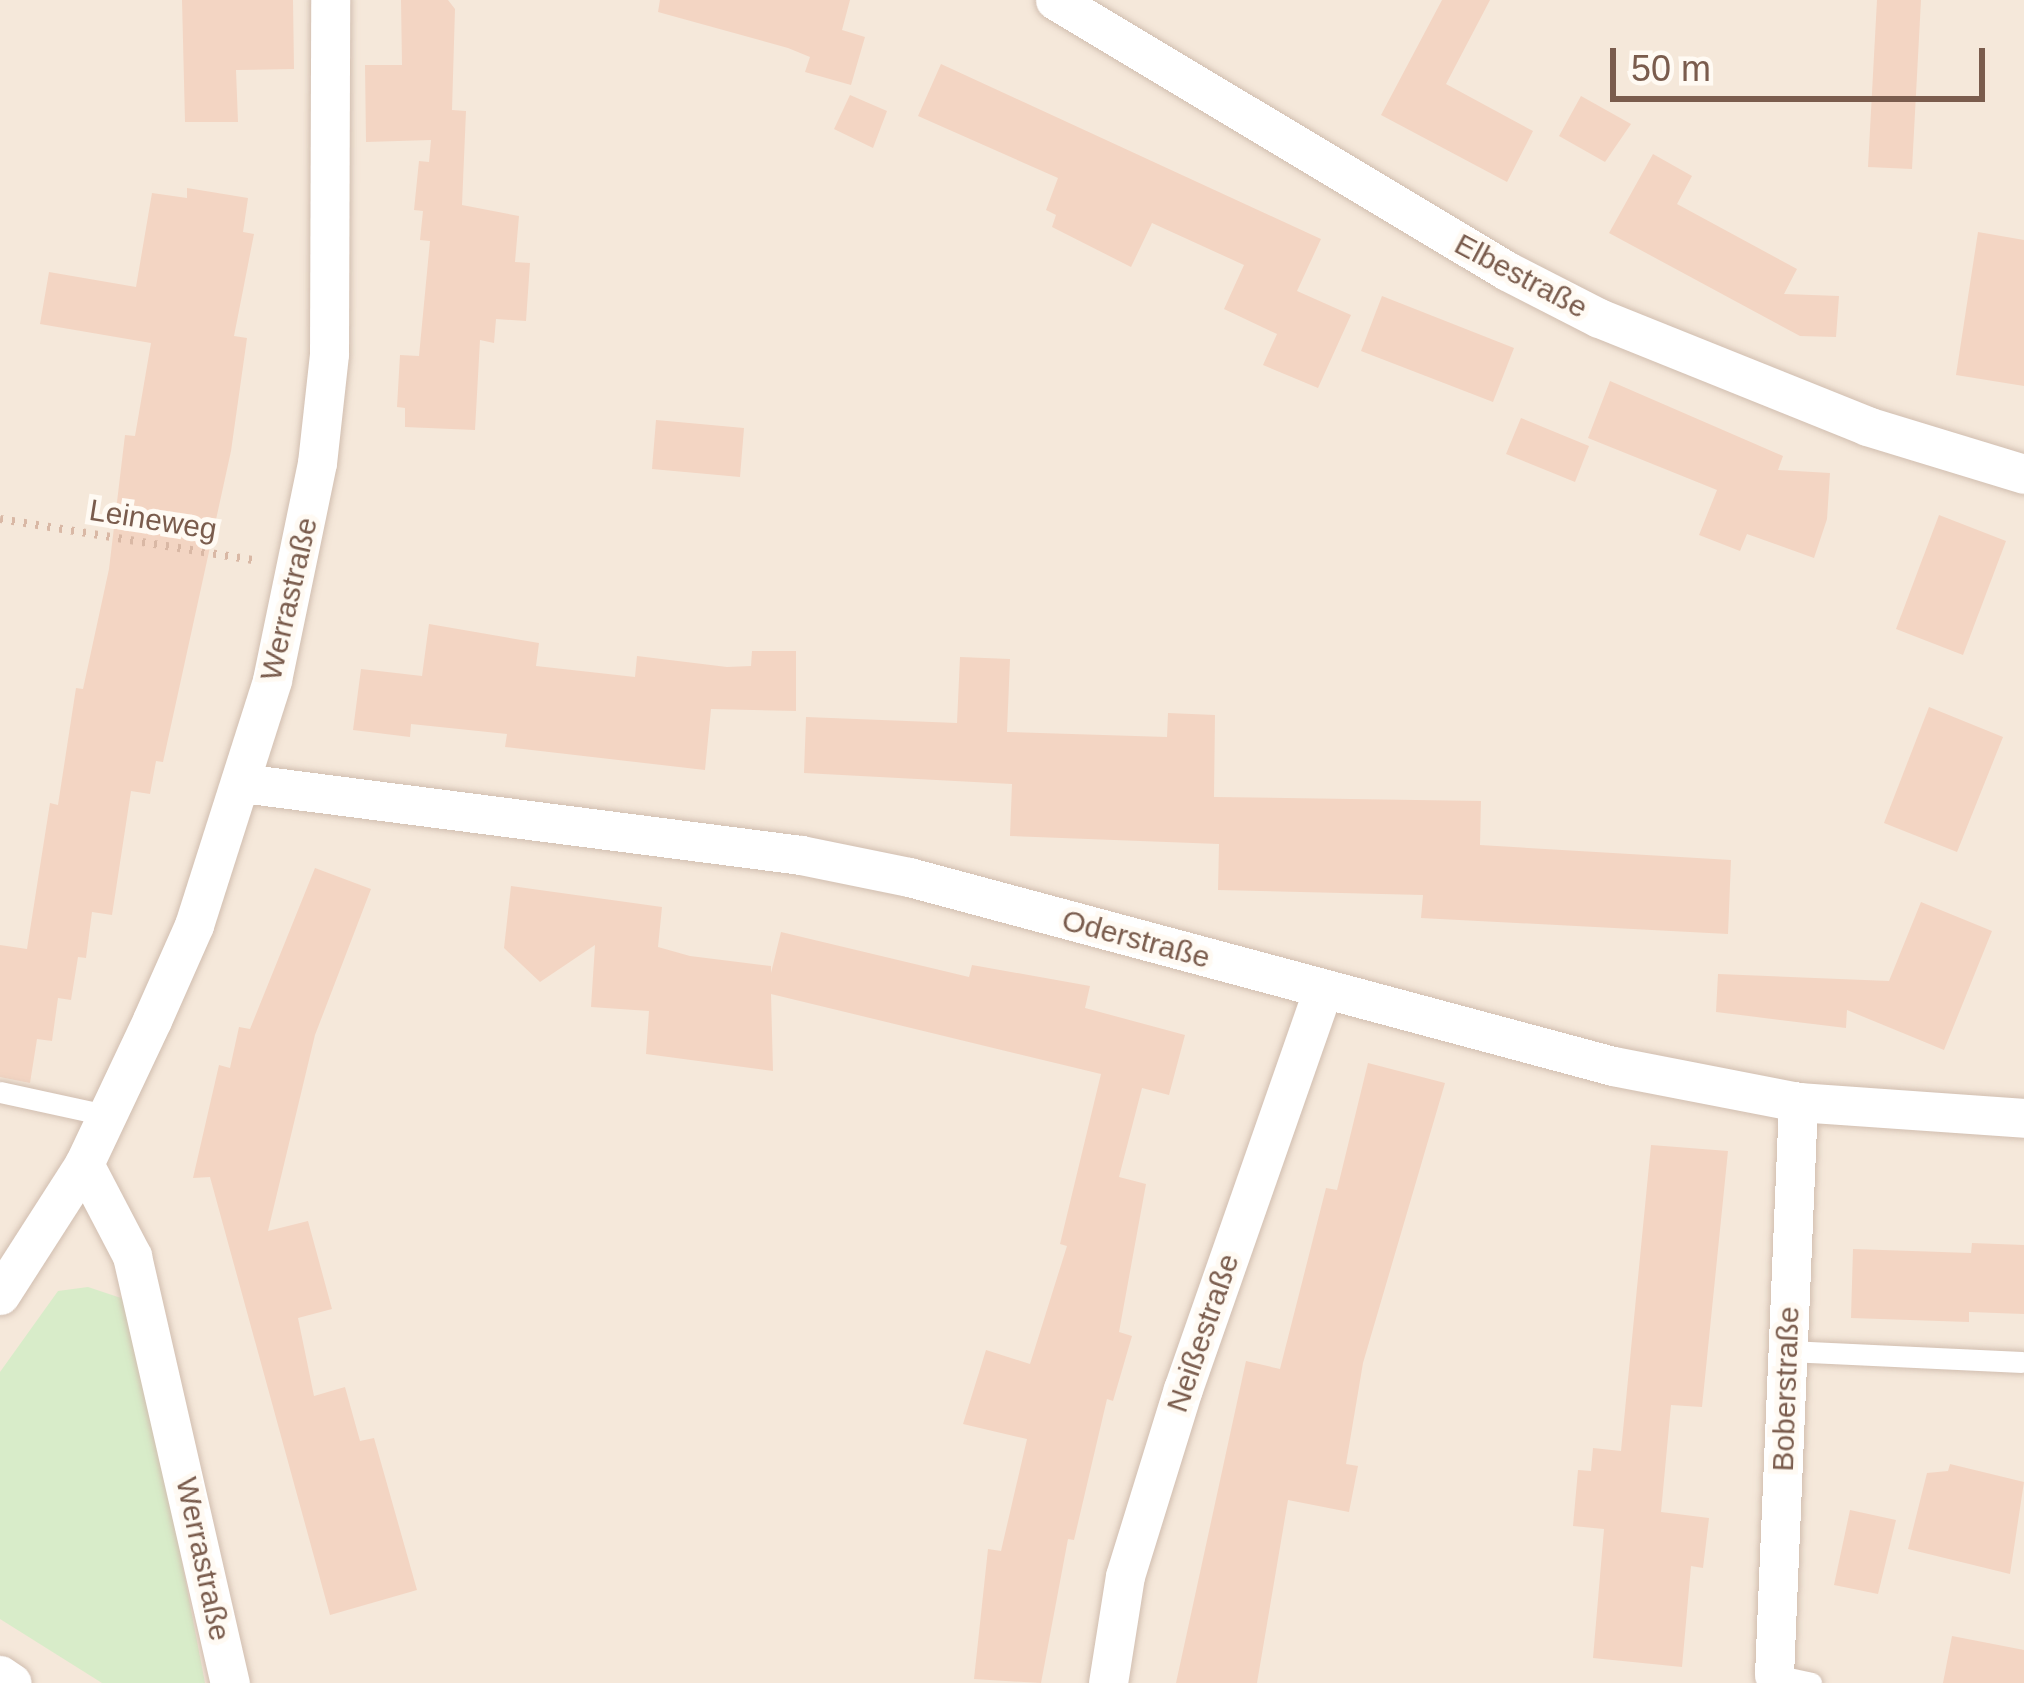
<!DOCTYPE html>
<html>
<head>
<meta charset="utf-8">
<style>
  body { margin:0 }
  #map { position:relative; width:2024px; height:1683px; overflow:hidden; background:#fdf6ec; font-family:Helvetica,sans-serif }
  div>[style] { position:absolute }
  .residential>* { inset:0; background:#f5e8da }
  .green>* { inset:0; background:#d8ecc9 }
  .building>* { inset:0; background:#f3d5c3 }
  .path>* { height:8px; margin-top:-4px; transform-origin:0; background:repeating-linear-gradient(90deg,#d9b8a5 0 3px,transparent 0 12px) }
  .roads { filter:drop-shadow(0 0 3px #d1beb0) drop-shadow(0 0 3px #d1beb0) }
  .service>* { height:21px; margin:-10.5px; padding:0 10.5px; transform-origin:10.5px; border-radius:10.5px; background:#fff }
  .minor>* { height:39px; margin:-19.5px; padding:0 19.5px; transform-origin:19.5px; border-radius:19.5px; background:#fff }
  span { translate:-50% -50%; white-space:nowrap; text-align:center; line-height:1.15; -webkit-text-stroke:10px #fffaf3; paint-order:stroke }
  .street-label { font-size:30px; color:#7a5c4d }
  .scale { position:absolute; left:1610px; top:48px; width:375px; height:54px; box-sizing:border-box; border:6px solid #7a5c4d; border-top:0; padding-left:15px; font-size:36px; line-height:42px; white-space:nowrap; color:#7a5c4d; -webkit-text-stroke:9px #fffaf3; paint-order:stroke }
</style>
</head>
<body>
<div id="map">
  <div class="residential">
    <div style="clip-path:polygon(0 0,2024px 0,2024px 1683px,0 1683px)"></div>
  </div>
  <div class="green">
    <div style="clip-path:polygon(88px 1287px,124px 1299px,139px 1337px,205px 1683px,102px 1683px,0 1619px,0 1372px,58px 1291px)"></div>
  </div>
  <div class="building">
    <div style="clip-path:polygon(182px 0,293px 0,294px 69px,236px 70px,238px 122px,185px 122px)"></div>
    <div style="clip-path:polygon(401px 0,448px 0,455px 9px,452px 110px,466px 111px,462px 205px,519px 216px,515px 262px,530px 263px,526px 321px,496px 319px,494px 343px,480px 340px,475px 430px,405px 427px,405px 408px,397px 407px,400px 355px,419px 356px,430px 241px,420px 240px,423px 211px,414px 210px,419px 161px,429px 162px,431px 140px,366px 142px,365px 65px,402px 65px)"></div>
    <div style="clip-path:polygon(660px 0,850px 0,842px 30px,865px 37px,851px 85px,805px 72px,810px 57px,788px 48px,658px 12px)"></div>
    <div style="clip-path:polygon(1442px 0,1490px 0,1446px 84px,1533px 131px,1507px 182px,1381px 115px)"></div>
    <div style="clip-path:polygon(1877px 0,1921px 0,1912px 169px,1868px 167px)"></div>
    <div style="clip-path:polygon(941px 64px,1321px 239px,1297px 291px,1351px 315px,1318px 388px,1263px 365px,1277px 334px,1224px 309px,1244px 265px,1152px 223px,1131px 267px,1052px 227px,1056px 215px,1046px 210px,1058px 178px,918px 116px)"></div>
    <div style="clip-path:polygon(850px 95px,887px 111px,873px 148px,834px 129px)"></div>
    <div style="clip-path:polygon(1581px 96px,1631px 124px,1605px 162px,1559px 136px)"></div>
    <div style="clip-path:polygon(1653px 154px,1692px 176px,1677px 204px,1797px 269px,1784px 294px,1839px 296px,1836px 337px,1800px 336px,1609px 233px)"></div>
    <div style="clip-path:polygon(187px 188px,248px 198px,243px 232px,254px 234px,234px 336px,247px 338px,231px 451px,163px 762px,156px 761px,150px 794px,131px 791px,112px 915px,92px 912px,86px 958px,78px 957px,71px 1000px,58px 998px,52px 1041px,37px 1039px,30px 1083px,0 1077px,0 945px,27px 949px,50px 803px,58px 805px,76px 688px,83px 689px,109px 569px,125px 435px,135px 436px,151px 343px,40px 324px,49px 272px,136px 287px,152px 193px,187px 198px)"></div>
    <div style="clip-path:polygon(1978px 232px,2024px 240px,2024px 386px,1956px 375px)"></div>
    <div style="clip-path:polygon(1382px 296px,1514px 348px,1493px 402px,1361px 351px)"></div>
    <div style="clip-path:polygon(1610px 381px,1783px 456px,1778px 470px,1830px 473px,1827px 519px,1814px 558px,1747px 534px,1740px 551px,1699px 535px,1717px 490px,1588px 438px)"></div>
    <div style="clip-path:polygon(1521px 418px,1589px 446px,1575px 482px,1506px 454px)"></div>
    <div style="clip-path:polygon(656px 420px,744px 428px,740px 477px,652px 469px)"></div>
    <div style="clip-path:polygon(1939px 515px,2006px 541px,1963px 655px,1896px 629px)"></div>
    <div style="clip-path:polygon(429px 624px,539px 643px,536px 666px,635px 677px,637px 656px,727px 667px,751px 666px,752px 651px,796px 651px,796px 711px,711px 709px,705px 770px,505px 747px,507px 734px,411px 724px,410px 737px,353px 730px,361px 669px,422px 676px)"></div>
    <div style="clip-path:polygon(960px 657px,1010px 659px,1007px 732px,1167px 737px,1168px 713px,1215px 715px,1214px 797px,1481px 801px,1480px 845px,1731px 860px,1728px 934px,1421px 918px,1423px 895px,1218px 890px,1219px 844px,1010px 836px,1012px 784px,804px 773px,806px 717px,957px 723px)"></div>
    <div style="clip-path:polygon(1929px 707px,2003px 737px,1957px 852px,1884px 823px)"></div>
    <div style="clip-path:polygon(315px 868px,371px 889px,315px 1035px,268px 1231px,308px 1221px,332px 1309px,298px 1318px,314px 1396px,345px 1387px,360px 1441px,374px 1438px,417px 1590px,330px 1615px,210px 1177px,193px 1178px,219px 1065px,230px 1068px,239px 1027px,250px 1029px)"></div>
    <div style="clip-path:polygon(511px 886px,662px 907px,658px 947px,690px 956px,771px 966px,771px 973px,781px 932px,969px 977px,972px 965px,1090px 986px,1085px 1008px,1185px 1035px,1169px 1095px,1142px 1088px,1119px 1177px,1146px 1184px,1119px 1332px,1132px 1336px,1113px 1401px,1107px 1399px,1074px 1540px,1068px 1539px,1041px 1683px,974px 1679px,988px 1549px,1001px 1551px,1027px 1439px,963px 1424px,986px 1350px,1030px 1364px,1067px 1246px,1060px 1244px,1101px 1074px,771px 994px,773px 1071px,646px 1054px,649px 1011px,591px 1007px,595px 945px,540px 982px,504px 948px)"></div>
    <div style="clip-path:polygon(1921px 902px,1992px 931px,1944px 1050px,1847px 1010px,1846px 1028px,1716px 1012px,1718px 974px,1889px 981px)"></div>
    <div style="clip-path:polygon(1368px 1063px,1445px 1083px,1363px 1363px,1346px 1464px,1358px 1466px,1349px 1512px,1288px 1500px,1257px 1683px,1176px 1683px,1246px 1361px,1280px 1369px,1326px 1188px,1337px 1190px)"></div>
    <div style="clip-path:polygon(1651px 1145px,1728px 1151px,1702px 1407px,1671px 1405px,1661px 1512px,1709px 1518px,1703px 1568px,1691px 1566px,1682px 1667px,1593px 1658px,1604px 1529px,1573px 1526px,1578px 1470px,1591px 1471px,1593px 1448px,1621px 1451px)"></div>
    <div style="clip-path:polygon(1972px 1243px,2024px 1245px,2024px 1314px,1969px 1312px,1969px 1322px,1851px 1318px,1853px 1249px,1971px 1253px)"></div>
    <div style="clip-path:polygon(1950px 1464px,2024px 1482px,2010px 1574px,1908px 1549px,1927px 1473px,1948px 1471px)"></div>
    <div style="clip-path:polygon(1850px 1510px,1896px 1520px,1878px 1594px,1834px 1585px)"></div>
    <div style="clip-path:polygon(1952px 1636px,2024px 1650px,2024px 1683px,1943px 1683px)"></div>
  </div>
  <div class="path">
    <div style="left:0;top:519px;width:256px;rotate:9.2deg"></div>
  </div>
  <div class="roads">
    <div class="service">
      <div style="left:0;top:1092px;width:113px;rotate:12.3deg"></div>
      <div style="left:1788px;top:1351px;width:234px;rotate:2.7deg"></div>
      <div style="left:1774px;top:1675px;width:38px;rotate:12deg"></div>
    </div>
    <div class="minor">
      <div style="left:1055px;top:0;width:527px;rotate:30.95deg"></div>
      <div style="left:1507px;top:271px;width:103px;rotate:27.1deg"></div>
      <div style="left:1599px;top:318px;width:289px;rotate:21.9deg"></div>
      <div style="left:1867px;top:426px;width:164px;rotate:17deg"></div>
      <div style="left:242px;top:783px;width:564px;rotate:7.34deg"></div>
      <div style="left:801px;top:855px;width:110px;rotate:11.5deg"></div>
      <div style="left:909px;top:877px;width:729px;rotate:15.03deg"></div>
      <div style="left:1613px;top:1066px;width:188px;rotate:11deg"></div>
      <div style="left:1798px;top:1102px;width:227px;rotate:4deg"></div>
      <div style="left:84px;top:1164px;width:104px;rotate:62.4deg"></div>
      <div style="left:132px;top:1256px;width:438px;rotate:77.1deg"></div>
      <div style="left:0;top:1295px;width:156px;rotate:-57.3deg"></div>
      <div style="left:84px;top:1164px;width:159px;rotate:-64.7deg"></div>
      <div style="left:152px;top:1020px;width:104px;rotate:-66.1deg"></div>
      <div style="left:194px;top:925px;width:257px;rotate:-72.3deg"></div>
      <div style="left:272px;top:680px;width:222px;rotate:-78.3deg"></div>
      <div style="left:317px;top:463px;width:110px;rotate:-83.7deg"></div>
      <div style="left:329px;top:354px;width:354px;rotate:-89.8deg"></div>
      <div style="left:0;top:1675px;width:14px;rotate:34deg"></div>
      <div style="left:1774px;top:1675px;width:574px;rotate:-87.6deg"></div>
      <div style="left:1108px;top:1683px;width:108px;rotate:-81deg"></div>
      <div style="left:1125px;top:1576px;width:196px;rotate:-72.8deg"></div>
      <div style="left:1183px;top:1389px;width:422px;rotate:-70.7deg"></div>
    </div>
  </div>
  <div class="street-label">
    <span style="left:1521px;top:276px;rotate:28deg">Elbestraße</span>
    <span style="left:153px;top:520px;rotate:9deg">Leineweg</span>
    <span style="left:289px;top:599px;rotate:-77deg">Werrastraße</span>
    <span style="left:1136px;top:939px;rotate:15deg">Oderstraße</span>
    <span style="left:1203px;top:1333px;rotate:-71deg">Neißestraße</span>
    <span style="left:1786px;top:1389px;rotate:-88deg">Boberstraße</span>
    <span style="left:203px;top:1559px;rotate:78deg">Werrastraße</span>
  </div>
  <div class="scale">50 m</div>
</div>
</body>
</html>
